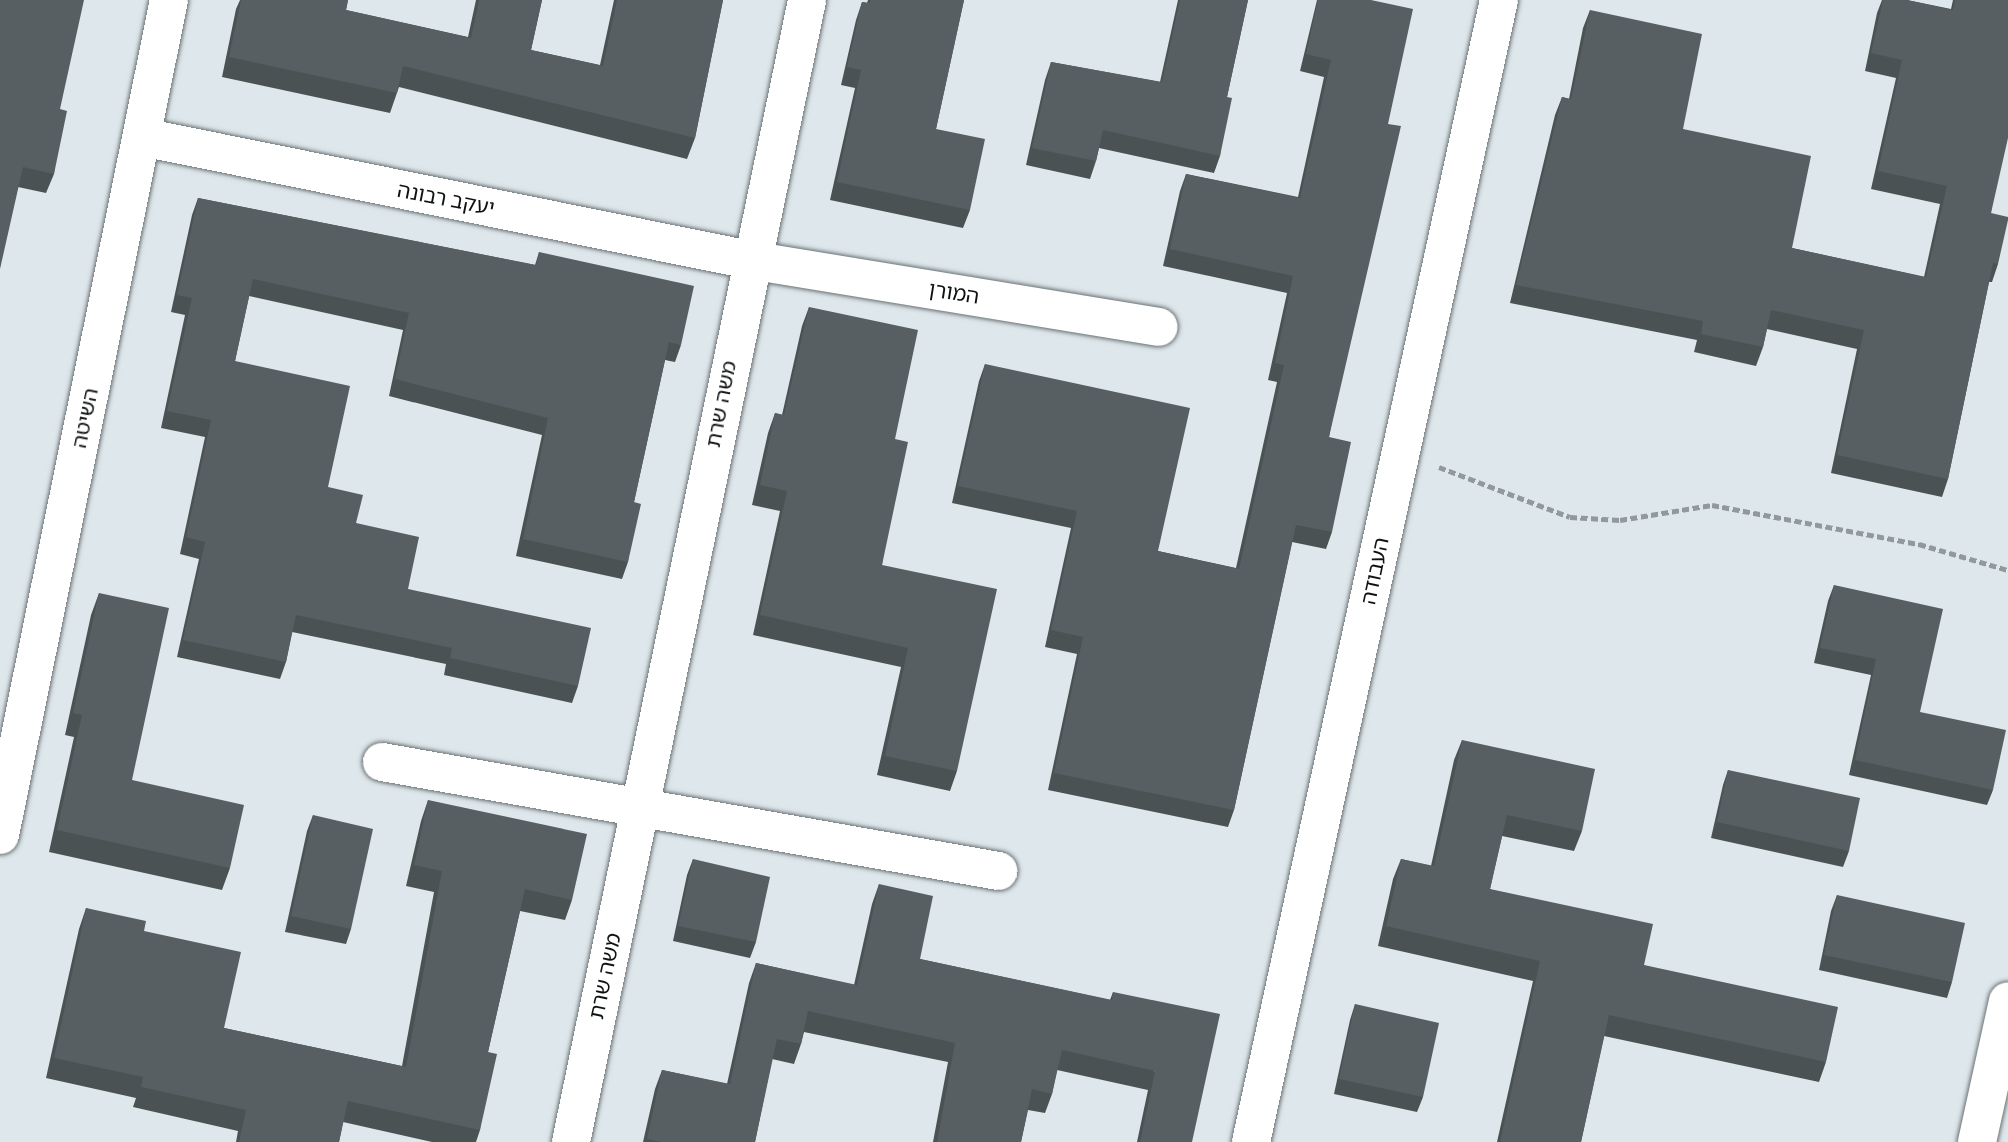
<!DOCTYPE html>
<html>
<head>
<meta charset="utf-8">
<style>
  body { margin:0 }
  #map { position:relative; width:2008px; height:1142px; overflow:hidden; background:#dee7eb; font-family:Figtree,"Noto Sans Hebrew",sans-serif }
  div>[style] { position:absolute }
  .path>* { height:4.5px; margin-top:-2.25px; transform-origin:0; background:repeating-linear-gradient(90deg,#92999c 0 7px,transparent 0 10.5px) }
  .roads { filter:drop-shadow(0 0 2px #6a7275) drop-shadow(0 0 2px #6a7275) }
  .street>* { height:38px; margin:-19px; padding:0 19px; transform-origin:19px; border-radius:19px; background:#fff }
  .wall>* { inset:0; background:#4b5254 }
  .building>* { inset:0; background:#575f62 }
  span { translate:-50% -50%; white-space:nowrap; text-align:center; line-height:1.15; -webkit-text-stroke:7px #fff; paint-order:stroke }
  .street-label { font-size:21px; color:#0f1213 }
</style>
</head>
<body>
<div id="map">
  <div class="path">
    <div style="left:1439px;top:467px;width:140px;rotate:20.9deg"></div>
    <div style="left:1570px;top:517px;width:50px;rotate:3.4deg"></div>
    <div style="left:1620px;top:520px;width:93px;rotate:-9.3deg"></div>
    <div style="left:1712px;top:505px;width:211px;rotate:10.7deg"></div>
    <div style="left:1919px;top:544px;width:93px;rotate:16.3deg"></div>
  </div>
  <div class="roads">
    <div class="street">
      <div style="left:142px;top:137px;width:620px;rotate:11.44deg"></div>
      <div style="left:750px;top:260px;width:414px;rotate:9.3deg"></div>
      <div style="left:382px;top:762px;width:626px;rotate:10.03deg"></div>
      <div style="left:0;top:835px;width:852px;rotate:-78.56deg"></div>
      <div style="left:571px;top:1142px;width:1166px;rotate:-78.32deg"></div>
      <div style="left:1251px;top:1142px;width:1169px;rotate:-77.75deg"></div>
      <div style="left:1977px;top:1142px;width:144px;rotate:-77.6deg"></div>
    </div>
  </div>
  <div class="wall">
    <div style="clip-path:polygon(0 0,60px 109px,54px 174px,46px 193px,18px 187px)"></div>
    <div style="clip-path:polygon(240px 0,348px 0,346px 10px,468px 37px,476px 0,542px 0,531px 50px,600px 65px,614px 0,723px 0,695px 138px,687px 159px,399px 87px,390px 113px,222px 77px,236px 9px)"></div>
    <div style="clip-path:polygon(868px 0,964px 0,936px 129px,970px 210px,963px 228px,830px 200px,855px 88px,841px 85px,856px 20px,862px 2px,867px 3px)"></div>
    <div style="clip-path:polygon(1178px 0,1248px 0,1227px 97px,1220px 156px,1214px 173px,1099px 148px,1096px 161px,1090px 179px,1026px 165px,1045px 80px,1051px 62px,1160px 82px)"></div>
    <div style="clip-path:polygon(1317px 0,1371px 0,1388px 124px,1329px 437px,1332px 532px,1326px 549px,1292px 542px,1234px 810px,1228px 827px,1048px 790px,1077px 654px,1045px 647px,1071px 528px,952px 503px,979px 381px,985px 364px,1158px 551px,1236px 568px,1277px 382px,1268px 380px,1287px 293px,1163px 266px,1180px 191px,1186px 174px,1298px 197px,1324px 77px,1300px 71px)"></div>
    <div style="clip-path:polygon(1882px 0,1907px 0,1951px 9px,1953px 0,2008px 0,1991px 213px,1998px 264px,1992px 282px,1989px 282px,1948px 479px,1942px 497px,1831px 473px,1857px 349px,1767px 329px,1763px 347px,1756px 366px,1694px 352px,1697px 340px,1510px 303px,1555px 115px,1562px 97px,1569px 99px,1583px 28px,1590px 10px,1683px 129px,1792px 248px,1924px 277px,1940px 204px,1871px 189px,1896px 78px,1865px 71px,1877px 13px)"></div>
    <div style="clip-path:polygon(198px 198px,535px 265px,539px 252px,681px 345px,675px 362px,665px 360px,634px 502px,628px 562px,622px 579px,516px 556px,542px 435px,389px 396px,403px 330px,249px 296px,235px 361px,328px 487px,408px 589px,578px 686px,572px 703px,444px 675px,446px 664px,292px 632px,286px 662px,280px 679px,177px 657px,199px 559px,180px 554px,205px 437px,161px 428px,185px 315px,171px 312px,192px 215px)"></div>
    <div style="clip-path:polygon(809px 307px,895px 439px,882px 565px,957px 771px,950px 791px,877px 775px,901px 667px,753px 635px,780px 511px,752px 505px,768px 433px,775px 413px,782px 415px,802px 326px)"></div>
    <div style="clip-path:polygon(1834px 585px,1920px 712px,1993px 790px,1987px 805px,1849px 775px,1871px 675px,1814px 663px,1828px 601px)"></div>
    <div style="clip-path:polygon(99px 593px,132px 780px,230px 868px,222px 890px,49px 852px,74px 737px,65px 735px,91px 615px)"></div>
    <div style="clip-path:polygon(1462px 740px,1582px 831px,1574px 851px,1502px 836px,1490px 889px,1644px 965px,1826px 1062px,1819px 1082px,1604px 1036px,1581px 1142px,1497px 1142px,1533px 981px,1378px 946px,1393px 879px,1401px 859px,1431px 866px,1454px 760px)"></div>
    <div style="clip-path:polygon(1728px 770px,1849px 851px,1843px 867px,1711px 838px,1723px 785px)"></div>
    <div style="clip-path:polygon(428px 800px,572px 900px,565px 920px,520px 911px,488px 1052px,480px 1130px,476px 1142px,432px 1142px,343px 1122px,339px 1142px,236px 1142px,238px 1131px,133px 1107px,136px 1098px,46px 1078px,79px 929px,86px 908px,144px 931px,224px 1028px,402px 1066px,434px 892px,406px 886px,421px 821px)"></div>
    <div style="clip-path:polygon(313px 815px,351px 929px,346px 944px,285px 932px,307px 831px)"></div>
    <div style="clip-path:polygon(693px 859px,756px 942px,750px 958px,673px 941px,687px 875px)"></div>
    <div style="clip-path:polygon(879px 884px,920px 959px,1110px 1000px,1113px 992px,1192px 1142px,1137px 1142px,1148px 1090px,1057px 1070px,1052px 1094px,1045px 1113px,1028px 1110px,1021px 1142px,933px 1142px,948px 1062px,804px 1032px,801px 1044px,794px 1064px,772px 1059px,755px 1142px,643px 1142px,655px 1089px,662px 1070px,727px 1084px,749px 983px,756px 963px,854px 985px,872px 904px)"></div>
    <div style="clip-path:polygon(1837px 895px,1952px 982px,1947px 998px,1819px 970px,1831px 911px)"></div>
    <div style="clip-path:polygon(1355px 1004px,1423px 1097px,1417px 1112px,1334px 1094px,1350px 1020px)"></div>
  </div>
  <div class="building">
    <div style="clip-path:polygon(0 0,84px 0,60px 109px,67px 111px,54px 174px,23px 167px,0 269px)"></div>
    <div style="clip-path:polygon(241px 0,348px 0,346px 10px,471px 38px,479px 0,542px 0,531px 50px,603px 66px,617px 0,723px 0,695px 138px,403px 66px,397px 93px,229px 57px)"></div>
    <div style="clip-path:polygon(870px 0,964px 0,936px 129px,985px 139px,970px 210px,837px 182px,861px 70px,847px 67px,862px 2px,870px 3px)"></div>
    <div style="clip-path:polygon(1180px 0,1248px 0,1227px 97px,1232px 98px,1220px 156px,1103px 130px,1096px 161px,1032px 148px,1051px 62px,1162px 82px)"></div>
    <div style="clip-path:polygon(1318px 0,1371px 0,1413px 9px,1388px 124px,1401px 126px,1329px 437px,1351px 442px,1332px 532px,1296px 525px,1234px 810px,1054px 773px,1083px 637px,1051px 630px,1077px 511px,958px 486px,985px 364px,1190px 408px,1158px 551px,1239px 569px,1284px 365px,1275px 363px,1293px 276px,1170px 249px,1186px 174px,1300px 198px,1331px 60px,1306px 54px)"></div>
    <div style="clip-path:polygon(1883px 0,1907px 0,1953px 10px,1955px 0,2008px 0,2008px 138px,1991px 213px,2008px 217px,2008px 220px,1998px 264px,1993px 263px,1948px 479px,1837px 455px,1864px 330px,1771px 310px,1763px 347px,1701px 334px,1703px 321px,1516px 285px,1562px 97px,1571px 99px,1590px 10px,1702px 34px,1683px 129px,1811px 156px,1792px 248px,1926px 277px,1947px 186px,1878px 171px,1902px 60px,1871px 53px)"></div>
    <div style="clip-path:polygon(198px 198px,536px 265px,539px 252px,694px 286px,681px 345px,669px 342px,634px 502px,641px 504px,628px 562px,523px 539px,548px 418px,395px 379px,409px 313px,253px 279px,235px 361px,350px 386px,328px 487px,363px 495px,356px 523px,419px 537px,408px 589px,591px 628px,578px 686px,450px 658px,452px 648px,296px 615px,286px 662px,183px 640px,205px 542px,186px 537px,211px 420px,167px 411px,192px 298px,177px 295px)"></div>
    <div style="clip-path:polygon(809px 307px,918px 330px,895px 439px,908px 442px,882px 565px,997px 589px,957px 771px,885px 756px,908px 648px,760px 615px,787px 491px,760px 485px,775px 413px,784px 415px)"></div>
    <div style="clip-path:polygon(1834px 585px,1943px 609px,1920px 712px,2006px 730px,1993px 790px,1855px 760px,1876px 659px,1820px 648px)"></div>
    <div style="clip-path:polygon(99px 593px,169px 608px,132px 780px,244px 805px,230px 868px,57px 830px,82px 715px,73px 713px)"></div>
    <div style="clip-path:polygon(1462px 740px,1595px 769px,1582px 831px,1507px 815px,1490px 889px,1653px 924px,1644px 965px,1838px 1007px,1826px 1062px,1609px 1015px,1581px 1142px,1500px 1142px,1540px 961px,1386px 926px,1401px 859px,1434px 866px)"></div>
    <div style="clip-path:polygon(1728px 770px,1860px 798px,1849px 851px,1717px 822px)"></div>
    <div style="clip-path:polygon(428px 800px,587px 834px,572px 900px,525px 889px,488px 1052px,497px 1054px,480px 1130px,348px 1101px,339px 1142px,239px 1142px,246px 1110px,141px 1087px,143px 1077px,54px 1058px,86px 908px,146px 921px,144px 931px,241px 952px,224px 1028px,406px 1067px,442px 871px,414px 865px)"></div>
    <div style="clip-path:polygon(313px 815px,373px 829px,351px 929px,291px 916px)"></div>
    <div style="clip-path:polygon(693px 859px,770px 877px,756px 942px,678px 926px)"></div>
    <div style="clip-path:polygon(879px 884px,933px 896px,920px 959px,1112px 1000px,1113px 992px,1220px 1014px,1192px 1142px,1140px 1142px,1155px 1071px,1062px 1050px,1052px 1094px,1032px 1089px,1021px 1142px,937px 1142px,955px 1043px,808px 1011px,801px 1044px,777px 1039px,755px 1142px,661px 1142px,647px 1139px,662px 1070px,730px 1084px,756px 963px,857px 985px)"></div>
    <div style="clip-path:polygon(1837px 895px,1965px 923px,1952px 982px,1824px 955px)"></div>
    <div style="clip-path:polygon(1355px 1004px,1439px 1023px,1423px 1097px,1339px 1079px)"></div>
  </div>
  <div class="street-label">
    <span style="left:446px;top:199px;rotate:11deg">יעקב רבונה</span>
    <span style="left:954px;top:293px;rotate:9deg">המורן</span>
    <span style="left:721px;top:404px;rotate:-79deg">משה שרת</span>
    <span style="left:85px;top:418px;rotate:-78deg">השיטה</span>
    <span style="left:1375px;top:571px;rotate:-78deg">העבודה</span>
    <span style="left:605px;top:976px;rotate:-78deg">משה שרת</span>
  </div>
</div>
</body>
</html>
